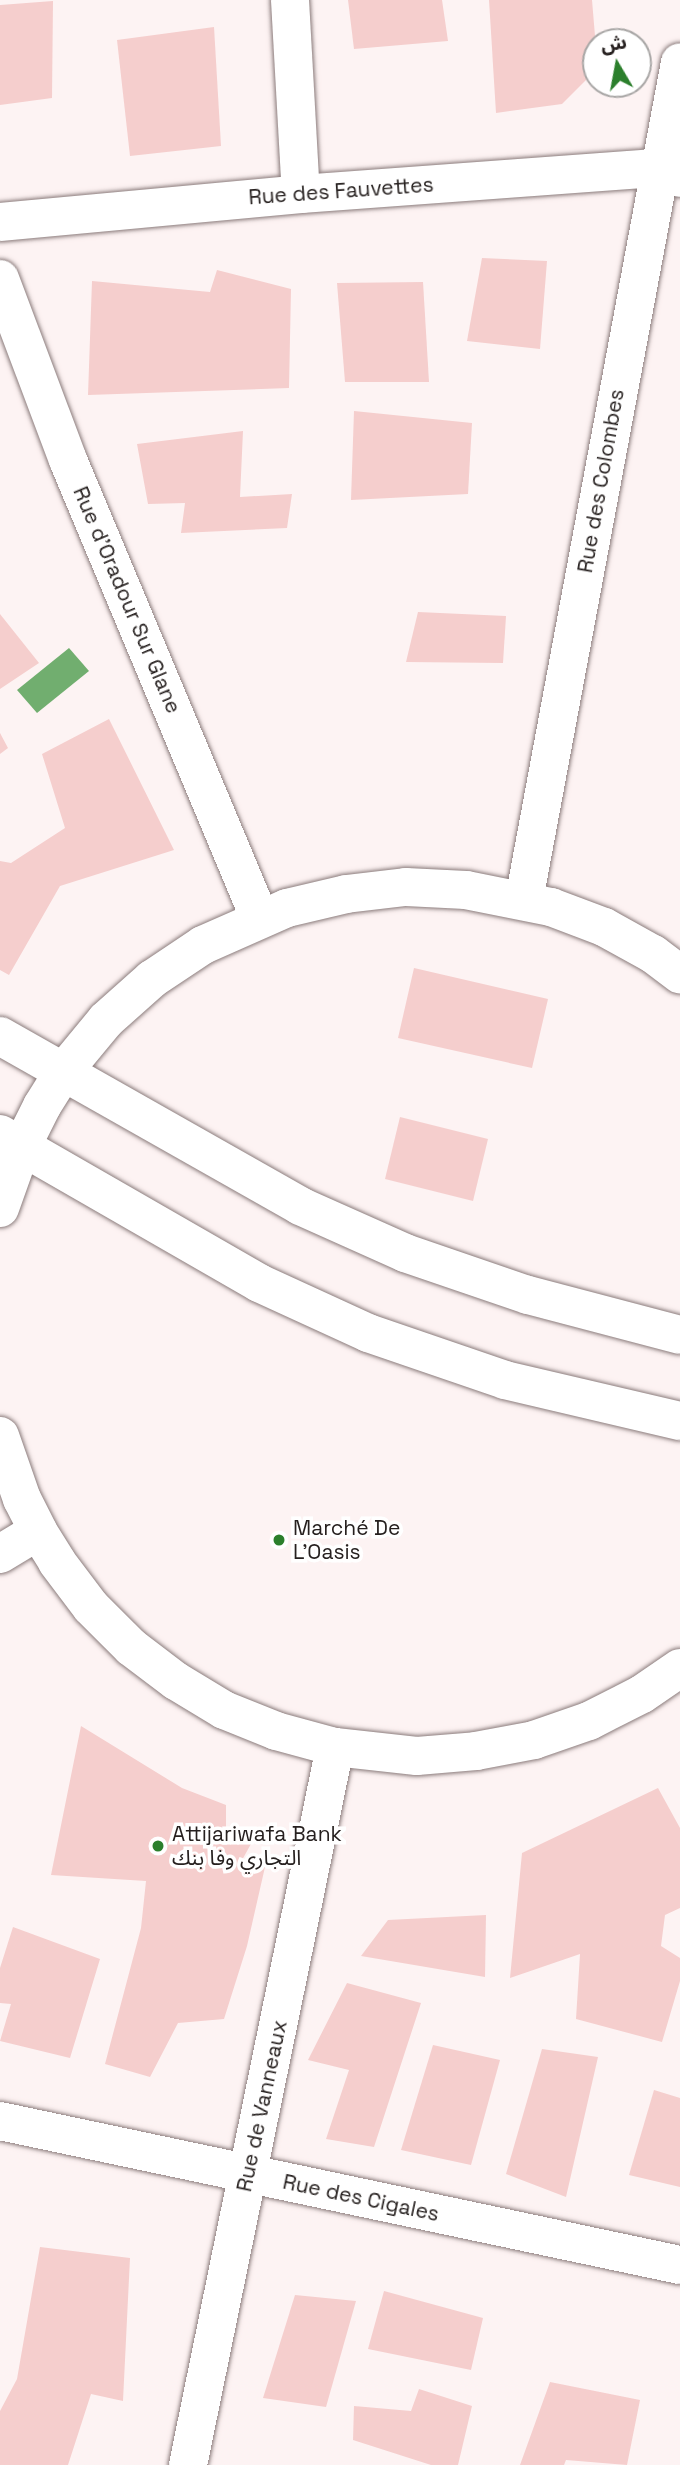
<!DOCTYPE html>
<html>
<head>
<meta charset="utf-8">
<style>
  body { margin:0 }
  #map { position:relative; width:680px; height:2465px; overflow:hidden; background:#fdf3f3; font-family:"Space Grotesk","Noto Sans Arabic",sans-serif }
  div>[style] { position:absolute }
  .water>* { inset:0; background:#71ae6f }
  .building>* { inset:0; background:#f5cecd }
  .roads { filter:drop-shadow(0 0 2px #8b7c7c) drop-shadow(0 0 2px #8b7c7c) }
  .minor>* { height:38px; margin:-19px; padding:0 19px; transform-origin:19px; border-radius:19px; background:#fff }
  .tertiary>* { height:38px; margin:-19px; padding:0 19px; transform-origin:19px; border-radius:19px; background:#fff }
  .dots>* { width:19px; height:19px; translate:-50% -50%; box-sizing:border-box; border:4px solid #fff; border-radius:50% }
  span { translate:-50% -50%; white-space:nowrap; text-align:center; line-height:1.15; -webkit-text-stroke:7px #fff; paint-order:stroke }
  .street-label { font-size:21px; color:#26201f }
  .poi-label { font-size:21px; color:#26201f }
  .left { translate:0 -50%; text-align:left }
  .north { position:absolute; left:582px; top:28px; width:70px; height:70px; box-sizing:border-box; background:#fff; border:2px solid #a8a6a5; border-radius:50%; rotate:350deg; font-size:19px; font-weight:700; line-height:28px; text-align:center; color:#26201f }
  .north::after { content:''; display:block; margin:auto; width:24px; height:32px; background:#2b7f2c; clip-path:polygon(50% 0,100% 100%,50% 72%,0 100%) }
</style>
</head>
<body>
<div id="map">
  <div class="water">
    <div style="clip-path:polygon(69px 648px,89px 671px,37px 713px,17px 690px)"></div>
  </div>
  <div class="building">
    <div style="clip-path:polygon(348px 0,442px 0,448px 41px,354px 49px)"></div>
    <div style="clip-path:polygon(489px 0,592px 0,595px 36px,592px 74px,562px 104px,496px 113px)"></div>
    <div style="clip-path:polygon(53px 1px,52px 98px,0 105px,0 5px)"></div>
    <div style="clip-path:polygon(214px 27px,221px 146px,130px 156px,117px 40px)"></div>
    <div style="clip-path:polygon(482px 258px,547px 261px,540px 349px,467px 341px)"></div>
    <div style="clip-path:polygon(217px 270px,291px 289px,289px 388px,88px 395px,92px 281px,210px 292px)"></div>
    <div style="clip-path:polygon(423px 282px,429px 382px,345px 382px,337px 283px)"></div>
    <div style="clip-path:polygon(354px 411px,472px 423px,468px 494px,351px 500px)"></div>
    <div style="clip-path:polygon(243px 431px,240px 497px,292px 494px,287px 528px,181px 533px,185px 503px,148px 504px,137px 444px)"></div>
    <div style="clip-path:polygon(418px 612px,506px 616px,503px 663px,406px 662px)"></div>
    <div style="clip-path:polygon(0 614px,39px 663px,0 689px)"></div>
    <div style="clip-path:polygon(109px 719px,174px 850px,60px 886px,9px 975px,0 970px,0 861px,11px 863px,65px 828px,42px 754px)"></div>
    <div style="clip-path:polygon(0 733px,8px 748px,0 754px)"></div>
    <div style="clip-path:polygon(414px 968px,548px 999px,532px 1068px,398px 1038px)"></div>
    <div style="clip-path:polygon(400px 1117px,488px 1139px,473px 1201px,385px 1179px)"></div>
    <div style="clip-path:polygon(81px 1726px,182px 1788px,226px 1805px,226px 1829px,257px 1833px,241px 1862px,265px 1867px,247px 1946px,224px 2019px,178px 2023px,150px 2077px,105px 2064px,141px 1928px,146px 1881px,51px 1875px)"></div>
    <div style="clip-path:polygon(658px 1788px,680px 1828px,680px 1908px,665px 1915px,661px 1946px,680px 1958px,680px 1981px,662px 2042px,576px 2019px,580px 1954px,510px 1978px,522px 1853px)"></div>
    <div style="clip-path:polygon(486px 1915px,485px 1977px,361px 1956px,388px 1920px)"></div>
    <div style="clip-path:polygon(13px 1927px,100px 1959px,70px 2058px,0 2041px,11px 2004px,0 2003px,0 1968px)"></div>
    <div style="clip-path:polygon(347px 1983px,421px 2003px,374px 2147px,326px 2139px,349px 2070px,308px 2060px)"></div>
    <div style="clip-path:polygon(433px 2045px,500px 2060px,471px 2165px,401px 2150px)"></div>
    <div style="clip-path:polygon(542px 2049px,598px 2057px,566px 2197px,506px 2174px)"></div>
    <div style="clip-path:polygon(654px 2090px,680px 2098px,680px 2187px,629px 2175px)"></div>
    <div style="clip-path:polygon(40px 2247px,130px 2258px,123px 2401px,91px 2394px,68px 2465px,0 2465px,0 2411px,17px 2379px)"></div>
    <div style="clip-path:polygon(384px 2291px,483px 2318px,471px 2370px,368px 2349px)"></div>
    <div style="clip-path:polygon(295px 2295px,356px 2301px,326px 2407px,263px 2398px)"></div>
    <div style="clip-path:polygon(550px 2382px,640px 2400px,627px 2465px,566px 2460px,564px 2465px,520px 2465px)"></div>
    <div style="clip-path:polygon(419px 2389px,472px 2406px,458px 2465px,431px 2465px,353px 2440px,354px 2406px,411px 2411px)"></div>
  </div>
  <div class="roads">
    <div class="minor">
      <div style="left:290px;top:0;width:194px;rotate:86.8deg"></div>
      <div style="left:0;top:222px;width:302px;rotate:-5.3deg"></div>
      <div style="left:301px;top:194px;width:359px;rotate:-4.2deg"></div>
      <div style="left:659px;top:168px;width:23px;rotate:25deg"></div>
      <div style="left:0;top:279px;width:193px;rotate:69.4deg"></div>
      <div style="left:68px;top:460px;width:497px;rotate:67.3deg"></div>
      <div style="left:524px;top:900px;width:852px;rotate:-79.45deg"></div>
      <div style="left:0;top:1554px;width:44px;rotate:-31.2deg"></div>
      <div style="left:0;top:2121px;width:695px;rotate:11.96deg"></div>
      <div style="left:188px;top:2465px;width:733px;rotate:-78.43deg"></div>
    </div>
    <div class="tertiary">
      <div style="left:0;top:1036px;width:345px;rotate:29.5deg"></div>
      <div style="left:300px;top:1206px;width:115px;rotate:24.1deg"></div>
      <div style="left:405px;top:1253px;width:130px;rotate:18.9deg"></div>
      <div style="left:528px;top:1295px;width:157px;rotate:14.7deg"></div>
      <div style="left:0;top:1134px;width:299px;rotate:29.9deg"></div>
      <div style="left:259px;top:1283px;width:120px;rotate:24.6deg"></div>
      <div style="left:368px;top:1333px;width:145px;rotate:18.9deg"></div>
      <div style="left:505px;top:1380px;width:180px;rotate:13.2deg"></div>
      <div style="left:0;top:1208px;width:66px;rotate:-70.5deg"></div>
      <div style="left:22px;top:1146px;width:45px;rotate:-63.4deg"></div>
      <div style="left:42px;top:1106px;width:40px;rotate:-58deg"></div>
      <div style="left:63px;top:1072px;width:67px;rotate:-50.4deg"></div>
      <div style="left:106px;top:1020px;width:62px;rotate:-41.7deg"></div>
      <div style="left:152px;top:979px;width:61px;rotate:-33.7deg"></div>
      <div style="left:203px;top:945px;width:92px;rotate:-23.8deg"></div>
      <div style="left:287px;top:908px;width:61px;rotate:-13.3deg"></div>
      <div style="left:346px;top:894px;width:60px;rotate:-6.7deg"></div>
      <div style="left:406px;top:887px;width:60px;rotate:2.9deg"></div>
      <div style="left:466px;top:890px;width:87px;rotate:11.3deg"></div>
      <div style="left:551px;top:907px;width:57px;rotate:20.7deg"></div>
      <div style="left:604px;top:927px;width:56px;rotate:28.9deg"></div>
      <div style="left:653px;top:954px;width:34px;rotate:37deg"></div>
      <div style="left:0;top:1436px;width:67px;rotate:70.8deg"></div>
      <div style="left:22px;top:1499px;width:36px;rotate:63deg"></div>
      <div style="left:38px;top:1531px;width:36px;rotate:58deg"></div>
      <div style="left:57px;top:1562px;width:56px;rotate:52.9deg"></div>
      <div style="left:91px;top:1607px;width:57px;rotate:45deg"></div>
      <div style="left:131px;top:1647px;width:56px;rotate:37.1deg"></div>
      <div style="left:176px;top:1681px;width:56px;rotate:31.1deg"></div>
      <div style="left:224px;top:1710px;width:56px;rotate:22deg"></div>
      <div style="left:276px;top:1731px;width:61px;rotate:15.2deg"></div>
      <div style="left:335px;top:1747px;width:82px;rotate:6.3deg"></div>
      <div style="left:417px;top:1756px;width:59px;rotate:-4.8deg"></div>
      <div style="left:476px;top:1751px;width:59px;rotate:-10.7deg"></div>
      <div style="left:534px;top:1740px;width:58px;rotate:-19.1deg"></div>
      <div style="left:589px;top:1721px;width:59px;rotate:-27deg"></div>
      <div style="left:642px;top:1694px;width:46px;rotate:-34.4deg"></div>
    </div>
  </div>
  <div class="dots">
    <div style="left:279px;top:1540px;background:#2b7f2c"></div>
    <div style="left:158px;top:1846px;background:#2b7f2c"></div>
  </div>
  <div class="street-label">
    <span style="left:341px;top:191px;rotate:-4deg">Rue des Fauvettes</span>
    <span style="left:601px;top:481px;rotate:-80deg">Rue des Colombes</span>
    <span style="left:127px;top:600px;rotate:67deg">Rue d'Oradour Sur Glane</span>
    <span style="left:262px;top:2106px;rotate:-78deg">Rue de Vanneaux</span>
    <span style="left:361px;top:2198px;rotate:12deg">Rue des Cigales</span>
  </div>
  <div class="poi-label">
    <span class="left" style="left:293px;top:1540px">Marché De<br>L'Oasis</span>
    <span class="left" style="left:172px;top:1846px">Attijariwafa Bank<br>التجاري وفا بنك</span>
  </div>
  <div class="north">ش</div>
</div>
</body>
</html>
